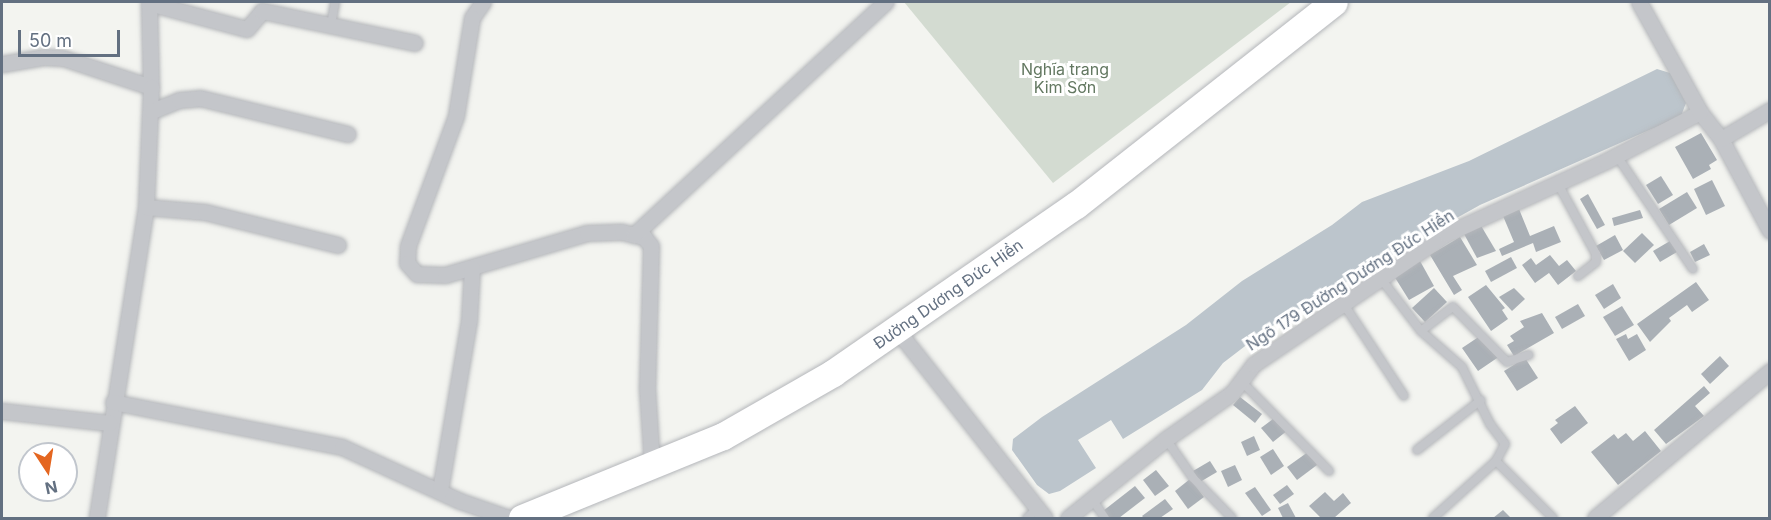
<!DOCTYPE html>
<html>
<head>
<meta charset="utf-8">
<style>
  body { margin:0 }
  #map { position:relative; width:1771px; height:520px; overflow:hidden; background:#f3f4f0; font-family:Inter,sans-serif }
  div>[style] { position:absolute }
  .green>* { inset:0; background:#d3dbd1 }
  .water>* { inset:0; background:#bcc5cc }
  .building>* { inset:0; background:#aab0b6 }
  .roads { filter:drop-shadow(0 0 2px #b4b6ba) drop-shadow(0 0 2px #b4b6ba) }
  .lane>* { height:8px; margin:-4px; padding:0 4px; transform-origin:4px; border-radius:4px; background:#c4c6ca }
  .street>* { height:15px; margin:-7.5px; padding:0 7.5px; transform-origin:7.5px; border-radius:7.5px; background:#c4c6ca }
  .highway>* { height:27px; margin:-13.5px; padding:0 13.5px; transform-origin:13.5px; border-radius:13.5px; background:#fff }
  span { translate:-50% -50%; white-space:nowrap; text-align:center; line-height:1.15; -webkit-text-stroke:6px #fff; paint-order:stroke }
  .park-label { font-size:16px; color:#637861 }
  .street-label { font-size:16px; color:#637081 }
  .frame { position:absolute; inset:0; border:3px solid #637081; pointer-events:none }
  .north { position:absolute; left:18px; top:442px; width:60px; height:60px; box-sizing:border-box; background:#fff; border:2px solid #c1c6cd; border-radius:50%; rotate:168deg; font-size:16px; font-weight:700; line-height:24px; text-align:center; color:#637081 }
  .north::after { content:''; display:block; margin:auto; width:21px; height:27px; background:#e46620; clip-path:polygon(50% 0,100% 100%,50% 72%,0 100%) }
  .scale { position:absolute; left:18px; top:30px; width:102px; height:27px; box-sizing:border-box; border:3px solid #637081; border-top:0; padding-left:8px; font-size:18px; line-height:21px; white-space:nowrap; color:#637081; -webkit-text-stroke:4px #fff; paint-order:stroke }
</style>
</head>
<body>
<div id="map">
  <div class="green">
    <div style="clip-path:polygon(904px 2px,1291px 2px,1053px 183px)"></div>
  </div>
  <div class="water">
    <div style="clip-path:polygon(1657px 69px,1670px 73px,1686px 103px,1681px 116px,1480px 205px,1419px 239px,1266px 330px,1223px 363px,1202px 390px,1123px 439px,1111px 420px,1078px 440px,1096px 468px,1060px 491px,1049px 494px,1037px 485px,1012px 450px,1013px 439px,1042px 417px,1186px 325px,1242px 281px,1332px 225px,1362px 202px,1469px 161px)"></div>
  </div>
  <div class="building">
    <div style="clip-path:polygon(1701px 133px,1717px 160px,1709px 165px,1711px 169px,1693px 179px,1675px 147px)"></div>
    <div style="clip-path:polygon(1661px 176px,1673px 195px,1658px 204px,1646px 185px)"></div>
    <div style="clip-path:polygon(1712px 180px,1725px 206px,1706px 215px,1694px 189px)"></div>
    <div style="clip-path:polygon(1687px 192px,1697px 208px,1669px 225px,1659px 209px)"></div>
    <div style="clip-path:polygon(1588px 194px,1605px 225px,1597px 229px,1580px 199px)"></div>
    <div style="clip-path:polygon(1519px 209px,1530px 236px,1554px 226px,1561px 242px,1536px 252px,1533px 243px,1502px 256px,1499px 249px,1514px 242px,1503px 216px)"></div>
    <div style="clip-path:polygon(1640px 210px,1643px 218px,1614px 226px,1612px 218px)"></div>
    <div style="clip-path:polygon(1480px 224px,1496px 251px,1477px 258px,1464px 234px)"></div>
    <div style="clip-path:polygon(1642px 233px,1654px 245px,1635px 263px,1623px 251px)"></div>
    <div style="clip-path:polygon(1615px 235px,1623px 250px,1604px 260px,1596px 246px)"></div>
    <div style="clip-path:polygon(1460px 237px,1477px 265px,1453px 276px,1462px 290px,1454px 295px,1430px 255px)"></div>
    <div style="clip-path:polygon(1670px 241px,1677px 252px,1660px 262px,1653px 251px)"></div>
    <div style="clip-path:polygon(1704px 244px,1710px 255px,1695px 262px,1690px 252px)"></div>
    <div style="clip-path:polygon(1550px 255px,1559px 266px,1567px 260px,1576px 271px,1558px 285px,1549px 273px,1535px 283px,1522px 265px,1531px 258px,1536px 265px)"></div>
    <div style="clip-path:polygon(1511px 257px,1517px 268px,1491px 282px,1485px 271px)"></div>
    <div style="clip-path:polygon(1420px 261px,1434px 286px,1409px 300px,1394px 276px)"></div>
    <div style="clip-path:polygon(1696px 282px,1709px 300px,1692px 312px,1687px 305px,1669px 318px,1671px 321px,1650px 342px,1637px 324px)"></div>
    <div style="clip-path:polygon(1613px 284px,1621px 298px,1604px 309px,1595px 295px)"></div>
    <div style="clip-path:polygon(1486px 285px,1505px 308px,1502px 310px,1508px 319px,1491px 331px,1468px 297px)"></div>
    <div style="clip-path:polygon(1434px 288px,1447px 302px,1425px 322px,1412px 308px)"></div>
    <div style="clip-path:polygon(1514px 288px,1525px 299px,1512px 311px,1499px 297px)"></div>
    <div style="clip-path:polygon(1578px 304px,1585px 316px,1562px 329px,1555px 317px)"></div>
    <div style="clip-path:polygon(1622px 306px,1634px 325px,1615px 336px,1603px 317px)"></div>
    <div style="clip-path:polygon(1542px 313px,1554px 333px,1514px 356px,1507px 345px,1514px 341px,1510px 336px,1524px 327px,1520px 321px)"></div>
    <div style="clip-path:polygon(1626px 334px,1628px 339px,1637px 334px,1646px 350px,1629px 361px,1616px 339px)"></div>
    <div style="clip-path:polygon(1480px 336px,1491px 351px,1495px 349px,1500px 356px,1478px 371px,1462px 348px)"></div>
    <div style="clip-path:polygon(1720px 356px,1729px 366px,1710px 384px,1701px 374px)"></div>
    <div style="clip-path:polygon(1525px 358px,1538px 378px,1517px 391px,1504px 371px)"></div>
    <div style="clip-path:polygon(1704px 386px,1710px 393px,1695px 406px,1704px 416px,1666px 444px,1654px 430px)"></div>
    <div style="clip-path:polygon(1240px 397px,1262px 414px,1255px 423px,1233px 405px)"></div>
    <div style="clip-path:polygon(1575px 406px,1588px 423px,1561px 444px,1550px 429px,1558px 423px,1555px 420px)"></div>
    <div style="clip-path:polygon(1277px 416px,1288px 430px,1273px 442px,1261px 428px)"></div>
    <div style="clip-path:polygon(1645px 431px,1661px 451px,1618px 485px,1591px 452px,1614px 434px,1618px 439px,1626px 433px,1633px 441px)"></div>
    <div style="clip-path:polygon(1254px 436px,1260px 450px,1247px 456px,1241px 442px)"></div>
    <div style="clip-path:polygon(1273px 449px,1284px 466px,1271px 475px,1260px 457px)"></div>
    <div style="clip-path:polygon(1308px 452px,1317px 465px,1297px 480px,1287px 467px)"></div>
    <div style="clip-path:polygon(1210px 461px,1217px 472px,1200px 482px,1193px 471px)"></div>
    <div style="clip-path:polygon(1235px 465px,1242px 480px,1228px 487px,1221px 471px)"></div>
    <div style="clip-path:polygon(1156px 470px,1169px 486px,1155px 496px,1143px 480px)"></div>
    <div style="clip-path:polygon(1190px 479px,1204px 497px,1188px 509px,1175px 491px)"></div>
    <div style="clip-path:polygon(1287px 485px,1294px 494px,1280px 504px,1273px 495px)"></div>
    <div style="clip-path:polygon(1135px 486px,1145px 498px,1119px 518px,1109px 518px,1103px 511px)"></div>
    <div style="clip-path:polygon(1255px 487px,1271px 510px,1262px 516px,1245px 493px)"></div>
    <div style="clip-path:polygon(1325px 492px,1334px 501px,1343px 493px,1351px 503px,1334px 518px,1321px 518px,1309px 506px)"></div>
    <div style="clip-path:polygon(1165px 499px,1173px 509px,1160px 518px,1144px 518px,1142px 516px)"></div>
    <div style="clip-path:polygon(1288px 503px,1296px 518px,1283px 518px,1278px 508px)"></div>
    <div style="clip-path:polygon(1503px 510px,1511px 518px,1493px 518px)"></div>
  </div>
  <div class="roads">
    <div class="lane">
      <div style="left:331px;top:25px;width:23px;rotate:-80deg"></div>
      <div style="left:1617px;top:156px;width:136px;rotate:56.1deg"></div>
      <div style="left:1557px;top:182px;width:82px;rotate:61.6deg"></div>
      <div style="left:1596px;top:254px;width:8px;rotate:90deg"></div>
      <div style="left:1596px;top:262px;width:23px;rotate:142deg"></div>
      <div style="left:1382px;top:280px;width:64px;rotate:52.6deg"></div>
      <div style="left:1421px;top:331px;width:55px;rotate:41.3deg"></div>
      <div style="left:1462px;top:367px;width:64px;rotate:63.8deg"></div>
      <div style="left:1490px;top:424px;width:25px;rotate:53deg"></div>
      <div style="left:1505px;top:444px;width:19px;rotate:118deg"></div>
      <div style="left:1496px;top:461px;width:81px;rotate:45deg"></div>
      <div style="left:1343px;top:303px;width:111px;rotate:56.7deg"></div>
      <div style="left:1421px;top:331px;width:40px;rotate:-37deg"></div>
      <div style="left:1453px;top:307px;width:77px;rotate:45.5deg"></div>
      <div style="left:1507px;top:362px;width:23px;rotate:-18deg"></div>
      <div style="left:1241px;top:381px;width:126px;rotate:45.6deg"></div>
      <div style="left:1166px;top:439px;width:47px;rotate:55.3deg"></div>
      <div style="left:1193px;top:478px;width:56px;rotate:45.7deg"></div>
      <div style="left:1417px;top:450px;width:81px;rotate:-38deg"></div>
      <div style="left:1092px;top:499px;width:23px;rotate:56deg"></div>
      <div style="left:1027px;top:518px;width:12px;rotate:-42deg"></div>
      <div style="left:1433px;top:518px;width:85px;rotate:-42.1deg"></div>
    </div>
    <div class="street">
      <div style="left:149px;top:2px;width:85px;rotate:88.7deg"></div>
      <div style="left:483px;top:2px;width:19px;rotate:125deg"></div>
      <div style="left:472px;top:18px;width:99px;rotate:99.3deg"></div>
      <div style="left:456px;top:116px;width:139px;rotate:110.3deg"></div>
      <div style="left:408px;top:246px;width:17px;rotate:93deg"></div>
      <div style="left:407px;top:263px;width:15px;rotate:48deg"></div>
      <div style="left:417px;top:274px;width:28px;rotate:2deg"></div>
      <div style="left:445px;top:275px;width:148px;rotate:-16.5deg"></div>
      <div style="left:587px;top:233px;width:35px;rotate:-2deg"></div>
      <div style="left:622px;top:232px;width:23px;rotate:13deg"></div>
      <div style="left:644px;top:237px;width:11px;rotate:52deg"></div>
      <div style="left:651px;top:246px;width:142px;rotate:91.6deg"></div>
      <div style="left:647px;top:388px;width:77px;rotate:86.3deg"></div>
      <div style="left:149px;top:3px;width:101px;rotate:14.9deg"></div>
      <div style="left:247px;top:29px;width:23px;rotate:-50deg"></div>
      <div style="left:262px;top:11px;width:156px;rotate:11.8deg"></div>
      <div style="left:2px;top:64px;width:43px;rotate:-9.5deg"></div>
      <div style="left:44px;top:57px;width:19px;rotate:3deg"></div>
      <div style="left:63px;top:58px;width:93px;rotate:18.2deg"></div>
      <div style="left:151px;top:87px;width:120px;rotate:92.4deg"></div>
      <div style="left:146px;top:207px;width:315px;rotate:99deg"></div>
      <div style="left:152px;top:111px;width:29px;rotate:-22deg"></div>
      <div style="left:179px;top:100px;width:21px;rotate:-5deg"></div>
      <div style="left:200px;top:98px;width:152px;rotate:13.7deg"></div>
      <div style="left:1700px;top:112px;width:34px;rotate:52deg"></div>
      <div style="left:1721px;top:139px;width:104px;rotate:62deg"></div>
      <div style="left:1721px;top:139px;width:57px;rotate:-30.6deg"></div>
      <div style="left:146px;top:207px;width:59px;rotate:4.8deg"></div>
      <div style="left:205px;top:212px;width:137px;rotate:13.9deg"></div>
      <div style="left:634px;top:235px;width:343px;rotate:-42.8deg"></div>
      <div style="left:897px;top:330px;width:239px;rotate:51.8deg"></div>
      <div style="left:113px;top:402px;width:233px;rotate:11.1deg"></div>
      <div style="left:342px;top:447px;width:130px;rotate:24.6deg"></div>
      <div style="left:460px;top:501px;width:52px;rotate:19.1deg"></div>
      <div style="left:2px;top:411px;width:108px;rotate:6.4deg"></div>
      <div style="left:440px;top:490px;width:172px;rotate:-80.3deg"></div>
      <div style="left:469px;top:320px;width:52px;rotate:-86.7deg"></div>
      <div style="left:1068px;top:518px;width:126px;rotate:-38.9deg"></div>
      <div style="left:1166px;top:439px;width:80px;rotate:-34.9deg"></div>
      <div style="left:1232px;top:393px;width:36px;rotate:-53deg"></div>
      <div style="left:1254px;top:364px;width:232px;rotate:-34.1deg"></div>
      <div style="left:1446px;top:234px;width:176px;rotate:-24.5deg"></div>
      <div style="left:1606px;top:161px;width:106px;rotate:-27.5deg"></div>
      <div style="left:1700px;top:112px;width:126px;rotate:-119deg"></div>
      <div style="left:1595px;top:518px;width:229px;rotate:-40deg"></div>
    </div>
    <div class="highway">
      <div style="left:522px;top:518px;width:217px;rotate:-22.2deg"></div>
      <div style="left:723px;top:436px;width:127px;rotate:-29.8deg"></div>
      <div style="left:833px;top:373px;width:295px;rotate:-34.7deg"></div>
      <div style="left:1076px;top:205px;width:328px;rotate:-38.2deg"></div>
    </div>
  </div>
  <div class="park-label">
    <span style="left:1065px;top:78px">Nghĩa trang<br>Kim Sơn</span>
  </div>
  <div class="street-label">
    <span style="left:1350px;top:280px;rotate:-33deg">Ngõ 179 Đường Dương Đức Hiền</span>
    <span style="left:948px;top:294px;rotate:-35deg">Đường Dương Đức Hiền</span>
  </div>
  <div class="frame"></div>
  <div class="north">N</div>
  <div class="scale">50 m</div>
</div>
</body>
</html>
